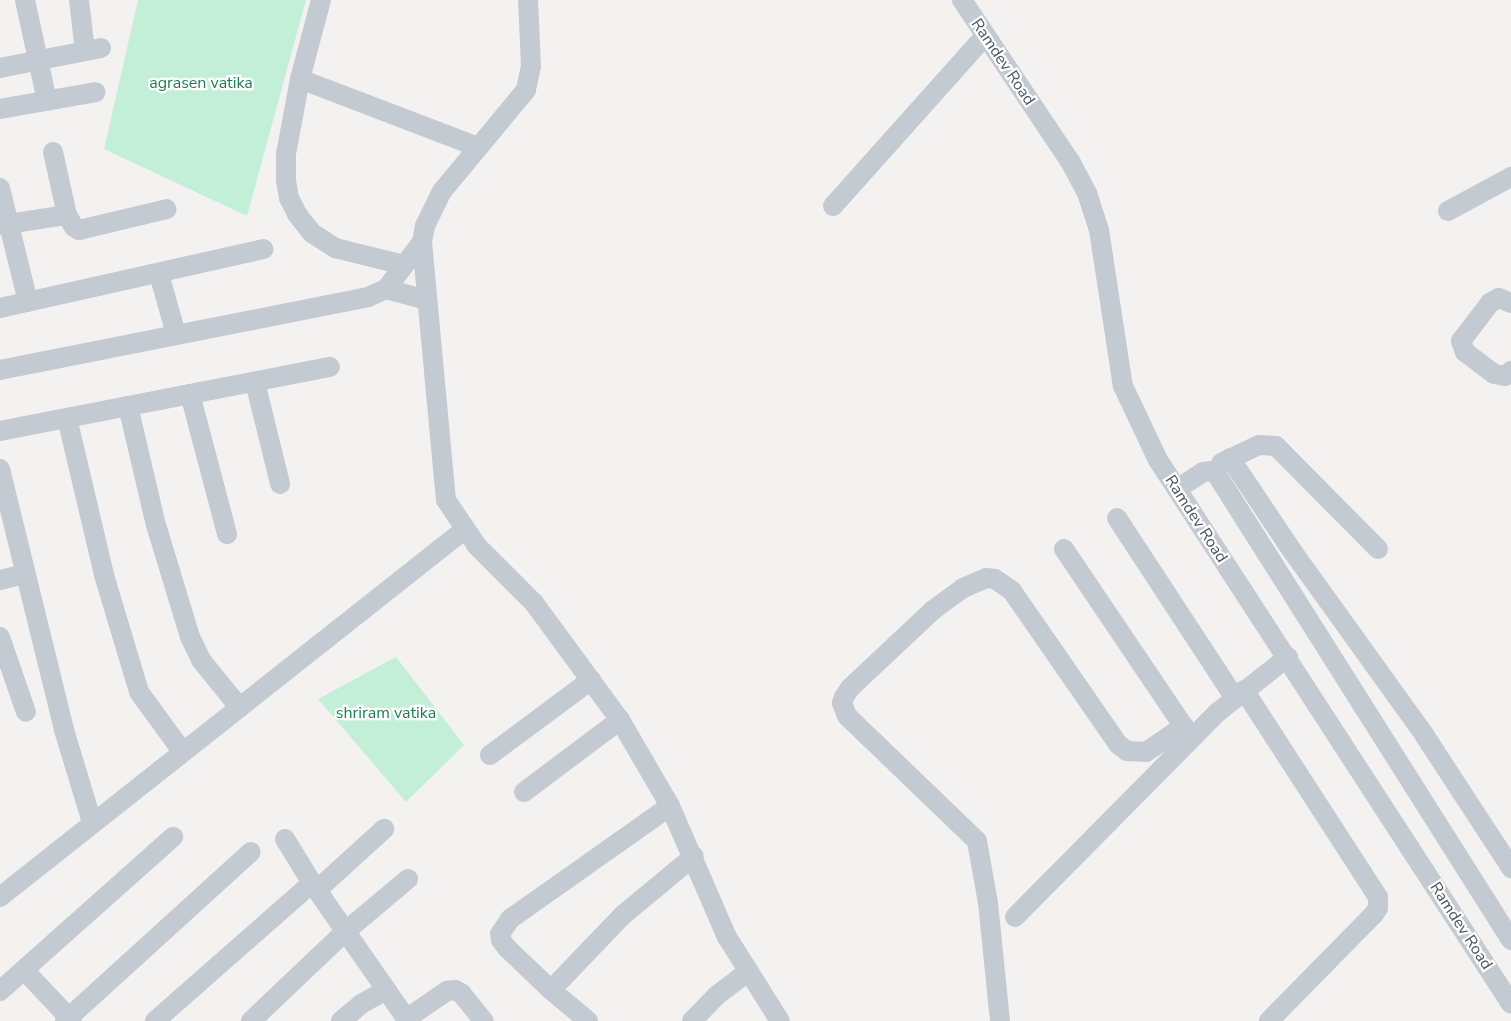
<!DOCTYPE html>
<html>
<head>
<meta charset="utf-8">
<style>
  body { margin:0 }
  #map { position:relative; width:1511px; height:1021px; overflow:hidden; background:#f3f2f1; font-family:"Nunito Sans",sans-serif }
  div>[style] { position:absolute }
  .green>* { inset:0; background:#c3eed7 }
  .minor>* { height:20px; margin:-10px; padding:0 10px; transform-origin:10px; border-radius:10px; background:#c3cad2 }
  span { translate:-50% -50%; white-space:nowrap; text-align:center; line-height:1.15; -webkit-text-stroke:4.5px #fff; paint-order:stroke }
  .street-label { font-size:16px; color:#4a535e }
  .park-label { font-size:16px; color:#1c7e55 }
</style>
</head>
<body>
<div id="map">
  <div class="green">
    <div style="clip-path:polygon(138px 0,306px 0,247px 216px,104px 149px)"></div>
    <div style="clip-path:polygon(396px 657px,464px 745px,406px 802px,318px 699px)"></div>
  </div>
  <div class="minor">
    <div style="left:25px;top:0;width:103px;rotate:77.7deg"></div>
    <div style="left:79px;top:0;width:51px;rotate:83.3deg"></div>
    <div style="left:321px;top:0;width:82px;rotate:104.9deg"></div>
    <div style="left:300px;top:79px;width:76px;rotate:100.6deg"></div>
    <div style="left:286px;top:154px;width:27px;rotate:90deg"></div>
    <div style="left:286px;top:181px;width:17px;rotate:80deg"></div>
    <div style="left:289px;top:198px;width:18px;rotate:63deg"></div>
    <div style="left:297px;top:214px;width:24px;rotate:52deg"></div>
    <div style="left:312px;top:233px;width:27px;rotate:33deg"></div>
    <div style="left:335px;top:248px;width:71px;rotate:13.8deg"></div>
    <div style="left:528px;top:0;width:66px;rotate:87.4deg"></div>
    <div style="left:531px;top:66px;width:25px;rotate:102deg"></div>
    <div style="left:526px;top:90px;width:131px;rotate:129.7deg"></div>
    <div style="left:442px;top:191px;width:39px;rotate:116deg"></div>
    <div style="left:425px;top:226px;width:16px;rotate:101deg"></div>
    <div style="left:422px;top:242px;width:259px;rotate:84.7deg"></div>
    <div style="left:446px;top:500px;width:55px;rotate:56deg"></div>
    <div style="left:477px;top:546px;width:81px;rotate:45deg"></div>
    <div style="left:534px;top:603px;width:145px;rotate:53.7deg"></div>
    <div style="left:620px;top:720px;width:99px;rotate:59.8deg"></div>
    <div style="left:670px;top:806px;width:143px;rotate:66.5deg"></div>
    <div style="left:727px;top:937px;width:99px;rotate:57.8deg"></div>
    <div style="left:962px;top:0;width:196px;rotate:56.2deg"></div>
    <div style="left:1071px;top:163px;width:34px;rotate:62deg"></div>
    <div style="left:1087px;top:193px;width:39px;rotate:72deg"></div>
    <div style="left:1099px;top:230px;width:158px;rotate:81.3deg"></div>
    <div style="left:1123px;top:386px;width:82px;rotate:64.7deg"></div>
    <div style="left:1158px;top:460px;width:648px;rotate:57.02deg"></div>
    <div style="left:0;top:68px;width:103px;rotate:-11.2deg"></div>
    <div style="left:300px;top:79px;width:191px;rotate:20.9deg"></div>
    <div style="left:0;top:109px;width:97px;rotate:-10deg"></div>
    <div style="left:53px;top:152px;width:65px;rotate:77.5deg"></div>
    <div style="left:67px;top:215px;width:14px;rotate:60deg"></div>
    <div style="left:74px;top:227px;width:6px;rotate:31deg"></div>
    <div style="left:79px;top:230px;width:90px;rotate:-13.4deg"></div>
    <div style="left:0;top:188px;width:117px;rotate:76.2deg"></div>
    <div style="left:833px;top:206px;width:229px;rotate:-48.2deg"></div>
    <div style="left:1448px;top:211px;width:72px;rotate:-28.4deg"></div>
    <div style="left:0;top:225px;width:68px;rotate:-8.5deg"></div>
    <div style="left:159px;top:274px;width:62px;rotate:74.2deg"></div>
    <div style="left:386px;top:289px;width:42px;rotate:15deg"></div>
    <div style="left:1511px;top:303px;width:13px;rotate:-157deg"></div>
    <div style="left:1499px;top:298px;width:10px;rotate:151deg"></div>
    <div style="left:1490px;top:303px;width:48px;rotate:127.3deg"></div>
    <div style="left:1461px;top:341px;width:12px;rotate:70deg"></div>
    <div style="left:1465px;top:352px;width:36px;rotate:37deg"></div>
    <div style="left:1494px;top:374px;width:11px;rotate:10deg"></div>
    <div style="left:1505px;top:376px;width:8px;rotate:-40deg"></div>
    <div style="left:0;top:308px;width:270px;rotate:-12.6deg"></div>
    <div style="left:0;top:370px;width:375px;rotate:-11.2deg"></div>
    <div style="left:368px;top:297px;width:20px;rotate:-24deg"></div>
    <div style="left:386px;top:289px;width:59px;rotate:-52.5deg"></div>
    <div style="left:255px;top:382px;width:105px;rotate:76.2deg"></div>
    <div style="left:190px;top:394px;width:145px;rotate:75.2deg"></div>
    <div style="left:128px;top:406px;width:122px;rotate:76.8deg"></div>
    <div style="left:156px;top:525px;width:117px;rotate:73.1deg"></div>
    <div style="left:190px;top:637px;width:25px;rotate:64deg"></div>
    <div style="left:201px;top:660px;width:60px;rotate:51deg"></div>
    <div style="left:67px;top:418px;width:161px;rotate:76.7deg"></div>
    <div style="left:104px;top:575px;width:122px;rotate:73.3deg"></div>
    <div style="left:139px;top:692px;width:73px;rotate:53.9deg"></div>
    <div style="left:0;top:431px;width:336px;rotate:-11deg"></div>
    <div style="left:1230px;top:458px;width:113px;rotate:56.2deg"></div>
    <div style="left:1293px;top:552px;width:226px;rotate:54.3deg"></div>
    <div style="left:1425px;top:736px;width:158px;rotate:56.9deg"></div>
    <div style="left:1221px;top:463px;width:42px;rotate:-25.3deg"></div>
    <div style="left:1259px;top:445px;width:17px;rotate:3deg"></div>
    <div style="left:1276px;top:446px;width:145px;rotate:45.3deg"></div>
    <div style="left:0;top:469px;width:269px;rotate:76.2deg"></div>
    <div style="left:64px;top:730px;width:96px;rotate:73.1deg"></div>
    <div style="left:1177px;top:489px;width:31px;rotate:-33deg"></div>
    <div style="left:1203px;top:472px;width:9px;rotate:-6deg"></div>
    <div style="left:1212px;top:471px;width:6px;rotate:39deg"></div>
    <div style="left:1217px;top:475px;width:550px;rotate:57.7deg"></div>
    <div style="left:1117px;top:518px;width:214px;rotate:56.8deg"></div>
    <div style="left:1064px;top:549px;width:225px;rotate:56deg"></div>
    <div style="left:0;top:580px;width:25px;rotate:-14deg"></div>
    <div style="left:0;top:637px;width:79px;rotate:70.9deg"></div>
    <div style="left:1244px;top:690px;width:247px;rotate:57.1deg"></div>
    <div style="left:1378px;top:897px;width:11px;rotate:90deg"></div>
    <div style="left:1378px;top:908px;width:7px;rotate:124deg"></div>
    <div style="left:1374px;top:914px;width:150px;rotate:134.5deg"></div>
    <div style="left:490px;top:755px;width:126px;rotate:-36.6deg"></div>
    <div style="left:524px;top:792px;width:120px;rotate:-36.9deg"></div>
    <div style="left:285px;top:839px;width:52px;rotate:58.5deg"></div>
    <div style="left:312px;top:883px;width:168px;rotate:55.2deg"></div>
    <div style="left:317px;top:890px;width:91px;rotate:-42.3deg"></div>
    <div style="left:0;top:897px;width:592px;rotate:-38.34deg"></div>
    <div style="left:1015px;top:917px;width:289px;rotate:-45.3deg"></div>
    <div style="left:1218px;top:712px;width:89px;rotate:-38.2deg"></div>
    <div style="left:24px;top:970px;width:70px;rotate:46.7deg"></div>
    <div style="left:551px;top:990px;width:104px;rotate:-46.2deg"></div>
    <div style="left:623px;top:915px;width:92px;rotate:-39.7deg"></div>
    <div style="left:0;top:991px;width:232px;rotate:-41.7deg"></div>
    <div style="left:406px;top:1019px;width:50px;rotate:-34.3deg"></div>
    <div style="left:447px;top:991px;width:8px;rotate:-7deg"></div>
    <div style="left:455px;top:990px;width:7px;rotate:27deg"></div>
    <div style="left:461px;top:993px;width:36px;rotate:51deg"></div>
    <div style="left:65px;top:1021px;width:251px;rotate:-42.3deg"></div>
    <div style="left:155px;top:1021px;width:209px;rotate:-41.3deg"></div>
    <div style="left:251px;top:1021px;width:131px;rotate:-43.5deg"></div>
    <div style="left:346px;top:931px;width:81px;rotate:-40deg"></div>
    <div style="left:341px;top:1021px;width:26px;rotate:-40deg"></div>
    <div style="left:361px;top:1004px;width:29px;rotate:-29deg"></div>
    <div style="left:588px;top:1021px;width:48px;rotate:-140deg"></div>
    <div style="left:551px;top:990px;width:61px;rotate:-136.3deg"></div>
    <div style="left:507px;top:948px;width:10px;rotate:-127deg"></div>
    <div style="left:501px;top:940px;width:6px;rotate:-99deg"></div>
    <div style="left:500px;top:934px;width:18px;rotate:-56deg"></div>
    <div style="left:510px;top:919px;width:196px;rotate:-35.2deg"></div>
    <div style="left:692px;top:1021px;width:35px;rotate:-46deg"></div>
    <div style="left:716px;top:996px;width:41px;rotate:-37.1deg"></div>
    <div style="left:1000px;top:1021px;width:119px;rotate:-95.8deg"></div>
    <div style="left:988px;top:903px;width:63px;rotate:-100.1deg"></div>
    <div style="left:977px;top:841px;width:180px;rotate:-136.1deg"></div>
    <div style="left:847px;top:716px;width:14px;rotate:-111deg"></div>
    <div style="left:842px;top:703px;width:6px;rotate:-72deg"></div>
    <div style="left:844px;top:697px;width:11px;rotate:-56deg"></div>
    <div style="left:850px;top:688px;width:114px;rotate:-43.2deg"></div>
    <div style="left:933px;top:610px;width:37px;rotate:-36deg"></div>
    <div style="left:963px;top:588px;width:25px;rotate:-23deg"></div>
    <div style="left:986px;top:578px;width:9px;rotate:6deg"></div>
    <div style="left:995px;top:579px;width:21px;rotate:35deg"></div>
    <div style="left:1012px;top:591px;width:186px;rotate:55.3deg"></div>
    <div style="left:1118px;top:744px;width:11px;rotate:38deg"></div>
    <div style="left:1127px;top:751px;width:19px;rotate:3deg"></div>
    <div style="left:1146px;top:752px;width:46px;rotate:-34.4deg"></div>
  </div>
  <div class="street-label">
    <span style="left:1003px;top:62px;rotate:56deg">Ramdev Road</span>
    <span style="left:1196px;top:519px;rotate:57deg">Ramdev Road</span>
    <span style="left:1461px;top:926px;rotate:57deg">Ramdev Road</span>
  </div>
  <div class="park-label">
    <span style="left:201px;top:83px">agrasen vatika</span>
    <span style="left:386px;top:713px">shriram vatika</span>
  </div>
</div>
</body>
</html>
